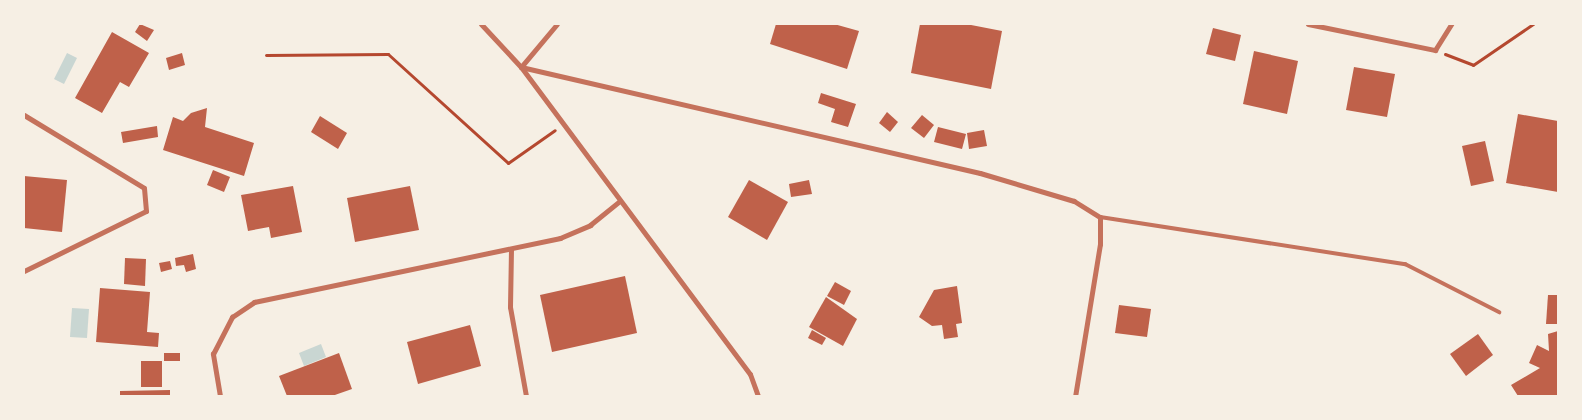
<!DOCTYPE html>
<html>
<head>
<meta charset="utf-8">
<style>
  body { margin:0 }
  #map { position:relative; width:1582px; height:420px; overflow:hidden; background:#f6efe4; font-family:"DM Sans",sans-serif }
  div>[style] { position:absolute }
  .water>* { inset:0; background:#c9d6d2 }
  .building>* { inset:0; background:#bf614a }
  .path>* { height:3px; margin:-1.5px; padding:0 1.5px; transform-origin:1.5px; border-radius:1.5px; background:#b5482f }
  .service>* { height:4px; margin:-2px; padding:0 2px; transform-origin:2px; border-radius:2px; background:#c5725c }
  .minor>* { height:5px; margin:-2.5px; padding:0 2.5px; transform-origin:2.5px; border-radius:2.5px; background:#c5725c }
  span { translate:-50% -50%; white-space:nowrap; text-align:center; line-height:1.15; -webkit-text-stroke:4px #f6efe4; paint-order:stroke }
  .frame { position:absolute; inset:0; border:25px solid #f6efe4; pointer-events:none }
</style>
</head>
<body>
<div id="map">
  <div class="water">
    <div style="clip-path:polygon(67px 53px,77px 58px,64px 84px,54px 79px)"></div>
    <div style="clip-path:polygon(72px 308px,89px 309px,87px 338px,70px 337px)"></div>
    <div style="clip-path:polygon(321px 344px,326px 357px,304px 366px,299px 353px)"></div>
  </div>
  <div class="building">
    <div style="clip-path:polygon(140px 24px,154px 30px,147px 41px,135px 32px)"></div>
    <div style="clip-path:polygon(776px 24px,834px 24px,859px 31px,847px 69px,770px 44px)"></div>
    <div style="clip-path:polygon(920px 24px,966px 24px,1002px 31px,991px 89px,911px 73px)"></div>
    <div style="clip-path:polygon(1213px 28px,1241px 35px,1235px 61px,1206px 54px)"></div>
    <div style="clip-path:polygon(112px 32px,149px 53px,129px 87px,120px 82px,102px 113px,75px 98px)"></div>
    <div style="clip-path:polygon(1254px 51px,1298px 61px,1287px 114px,1243px 104px)"></div>
    <div style="clip-path:polygon(182px 53px,185px 65px,169px 70px,166px 58px)"></div>
    <div style="clip-path:polygon(1354px 67px,1395px 74px,1387px 117px,1346px 110px)"></div>
    <div style="clip-path:polygon(821px 93px,856px 104px,848px 127px,831px 122px,835px 109px,818px 103px)"></div>
    <div style="clip-path:polygon(207px 108px,205px 127px,254px 143px,244px 176px,163px 150px,173px 117px,183px 121px,191px 113px)"></div>
    <div style="clip-path:polygon(887px 112px,898px 122px,890px 132px,879px 123px)"></div>
    <div style="clip-path:polygon(1518px 114px,1558px 121px,1558px 192px,1506px 183px)"></div>
    <div style="clip-path:polygon(922px 115px,934px 125px,924px 138px,911px 128px)"></div>
    <div style="clip-path:polygon(320px 116px,347px 133px,338px 149px,311px 132px)"></div>
    <div style="clip-path:polygon(157px 126px,158px 137px,123px 143px,121px 132px)"></div>
    <div style="clip-path:polygon(938px 127px,966px 134px,962px 149px,934px 142px)"></div>
    <div style="clip-path:polygon(984px 130px,987px 146px,969px 149px,967px 133px)"></div>
    <div style="clip-path:polygon(1485px 141px,1494px 181px,1471px 186px,1462px 146px)"></div>
    <div style="clip-path:polygon(213px 170px,230px 177px,224px 192px,207px 185px)"></div>
    <div style="clip-path:polygon(24px 176px,67px 180px,62px 232px,24px 228px)"></div>
    <div style="clip-path:polygon(749px 180px,788px 202px,767px 240px,728px 217px)"></div>
    <div style="clip-path:polygon(809px 180px,812px 194px,791px 197px,789px 184px)"></div>
    <div style="clip-path:polygon(293px 186px,302px 232px,271px 238px,269px 227px,248px 231px,241px 195px)"></div>
    <div style="clip-path:polygon(410px 186px,419px 230px,355px 242px,347px 198px)"></div>
    <div style="clip-path:polygon(193px 254px,196px 269px,186px 272px,184px 265px,176px 266px,175px 258px)"></div>
    <div style="clip-path:polygon(125px 258px,146px 259px,145px 286px,124px 284px)"></div>
    <div style="clip-path:polygon(170px 261px,172px 269px,161px 272px,159px 263px)"></div>
    <div style="clip-path:polygon(625px 276px,637px 333px,552px 352px,540px 295px)"></div>
    <div style="clip-path:polygon(835px 282px,851px 291px,844px 305px,827px 296px)"></div>
    <div style="clip-path:polygon(957px 286px,962px 323px,956px 324px,958px 337px,944px 339px,942px 325px,932px 326px,919px 317px,934px 290px)"></div>
    <div style="clip-path:polygon(100px 288px,150px 292px,147px 332px,159px 333px,158px 347px,96px 342px)"></div>
    <div style="clip-path:polygon(1548px 295px,1558px 295px,1558px 324px,1546px 324px)"></div>
    <div style="clip-path:polygon(826px 297px,857px 319px,843px 346px,809px 327px)"></div>
    <div style="clip-path:polygon(1119px 305px,1151px 309px,1147px 337px,1115px 333px)"></div>
    <div style="clip-path:polygon(470px 325px,481px 366px,418px 384px,407px 342px)"></div>
    <div style="clip-path:polygon(812px 330px,826px 338px,822px 345px,808px 338px)"></div>
    <div style="clip-path:polygon(1558px 331px,1558px 396px,1518px 396px,1511px 385px,1540px 368px,1529px 363px,1537px 345px,1549px 351px,1548px 334px)"></div>
    <div style="clip-path:polygon(1478px 334px,1493px 355px,1466px 376px,1450px 354px)"></div>
    <div style="clip-path:polygon(164px 353px,180px 353px,180px 361px,164px 361px)"></div>
    <div style="clip-path:polygon(339px 353px,352px 389px,332px 396px,287px 396px,279px 376px)"></div>
    <div style="clip-path:polygon(141px 361px,162px 361px,162px 387px,141px 387px)"></div>
    <div style="clip-path:polygon(170px 390px,170px 396px,120px 396px,120px 391px)"></div>
  </div>
  <div class="path">
    <div style="left:1445px;top:54px;width:30px;rotate:21deg"></div>
    <div style="left:1473px;top:65px;width:73px;rotate:-34.3deg"></div>
    <div style="left:266px;top:55px;width:122px;rotate:-0.5deg"></div>
    <div style="left:388px;top:54px;width:162px;rotate:42.2deg"></div>
    <div style="left:508px;top:163px;width:57px;rotate:-35.1deg"></div>
  </div>
  <div class="service">
    <div style="left:1100px;top:217px;width:309px;rotate:8.8deg"></div>
    <div style="left:1405px;top:264px;width:106px;rotate:27.1deg"></div>
  </div>
  <div class="minor">
    <div style="left:481px;top:24px;width:59px;rotate:47.1deg"></div>
    <div style="left:521px;top:67px;width:383px;rotate:53.3deg"></div>
    <div style="left:750px;top:374px;width:23px;rotate:70deg"></div>
    <div style="left:557px;top:24px;width:56px;rotate:129.9deg"></div>
    <div style="left:521px;top:67px;width:471px;rotate:13deg"></div>
    <div style="left:980px;top:173px;width:98px;rotate:16.6deg"></div>
    <div style="left:1074px;top:201px;width:31px;rotate:32deg"></div>
    <div style="left:1100px;top:217px;width:27px;rotate:90deg"></div>
    <div style="left:1100px;top:244px;width:154px;rotate:99.3deg"></div>
    <div style="left:1308px;top:24px;width:130px;rotate:11.6deg"></div>
    <div style="left:1435px;top:50px;width:31px;rotate:-58deg"></div>
    <div style="left:24px;top:115px;width:140px;rotate:31.3deg"></div>
    <div style="left:144px;top:188px;width:23px;rotate:85deg"></div>
    <div style="left:146px;top:211px;width:136px;rotate:153.8deg"></div>
    <div style="left:511px;top:249px;width:58px;rotate:91deg"></div>
    <div style="left:510px;top:307px;width:90px;rotate:79.8deg"></div>
    <div style="left:220px;top:396px;width:43px;rotate:-99.5deg"></div>
    <div style="left:213px;top:354px;width:42px;rotate:-62.8deg"></div>
    <div style="left:232px;top:317px;width:27px;rotate:-34deg"></div>
    <div style="left:254px;top:302px;width:313px;rotate:-11.8deg"></div>
    <div style="left:560px;top:238px;width:33px;rotate:-23deg"></div>
    <div style="left:590px;top:225px;width:38px;rotate:-39deg"></div>
  </div>
  <div class="frame"></div>
</div>
</body>
</html>
